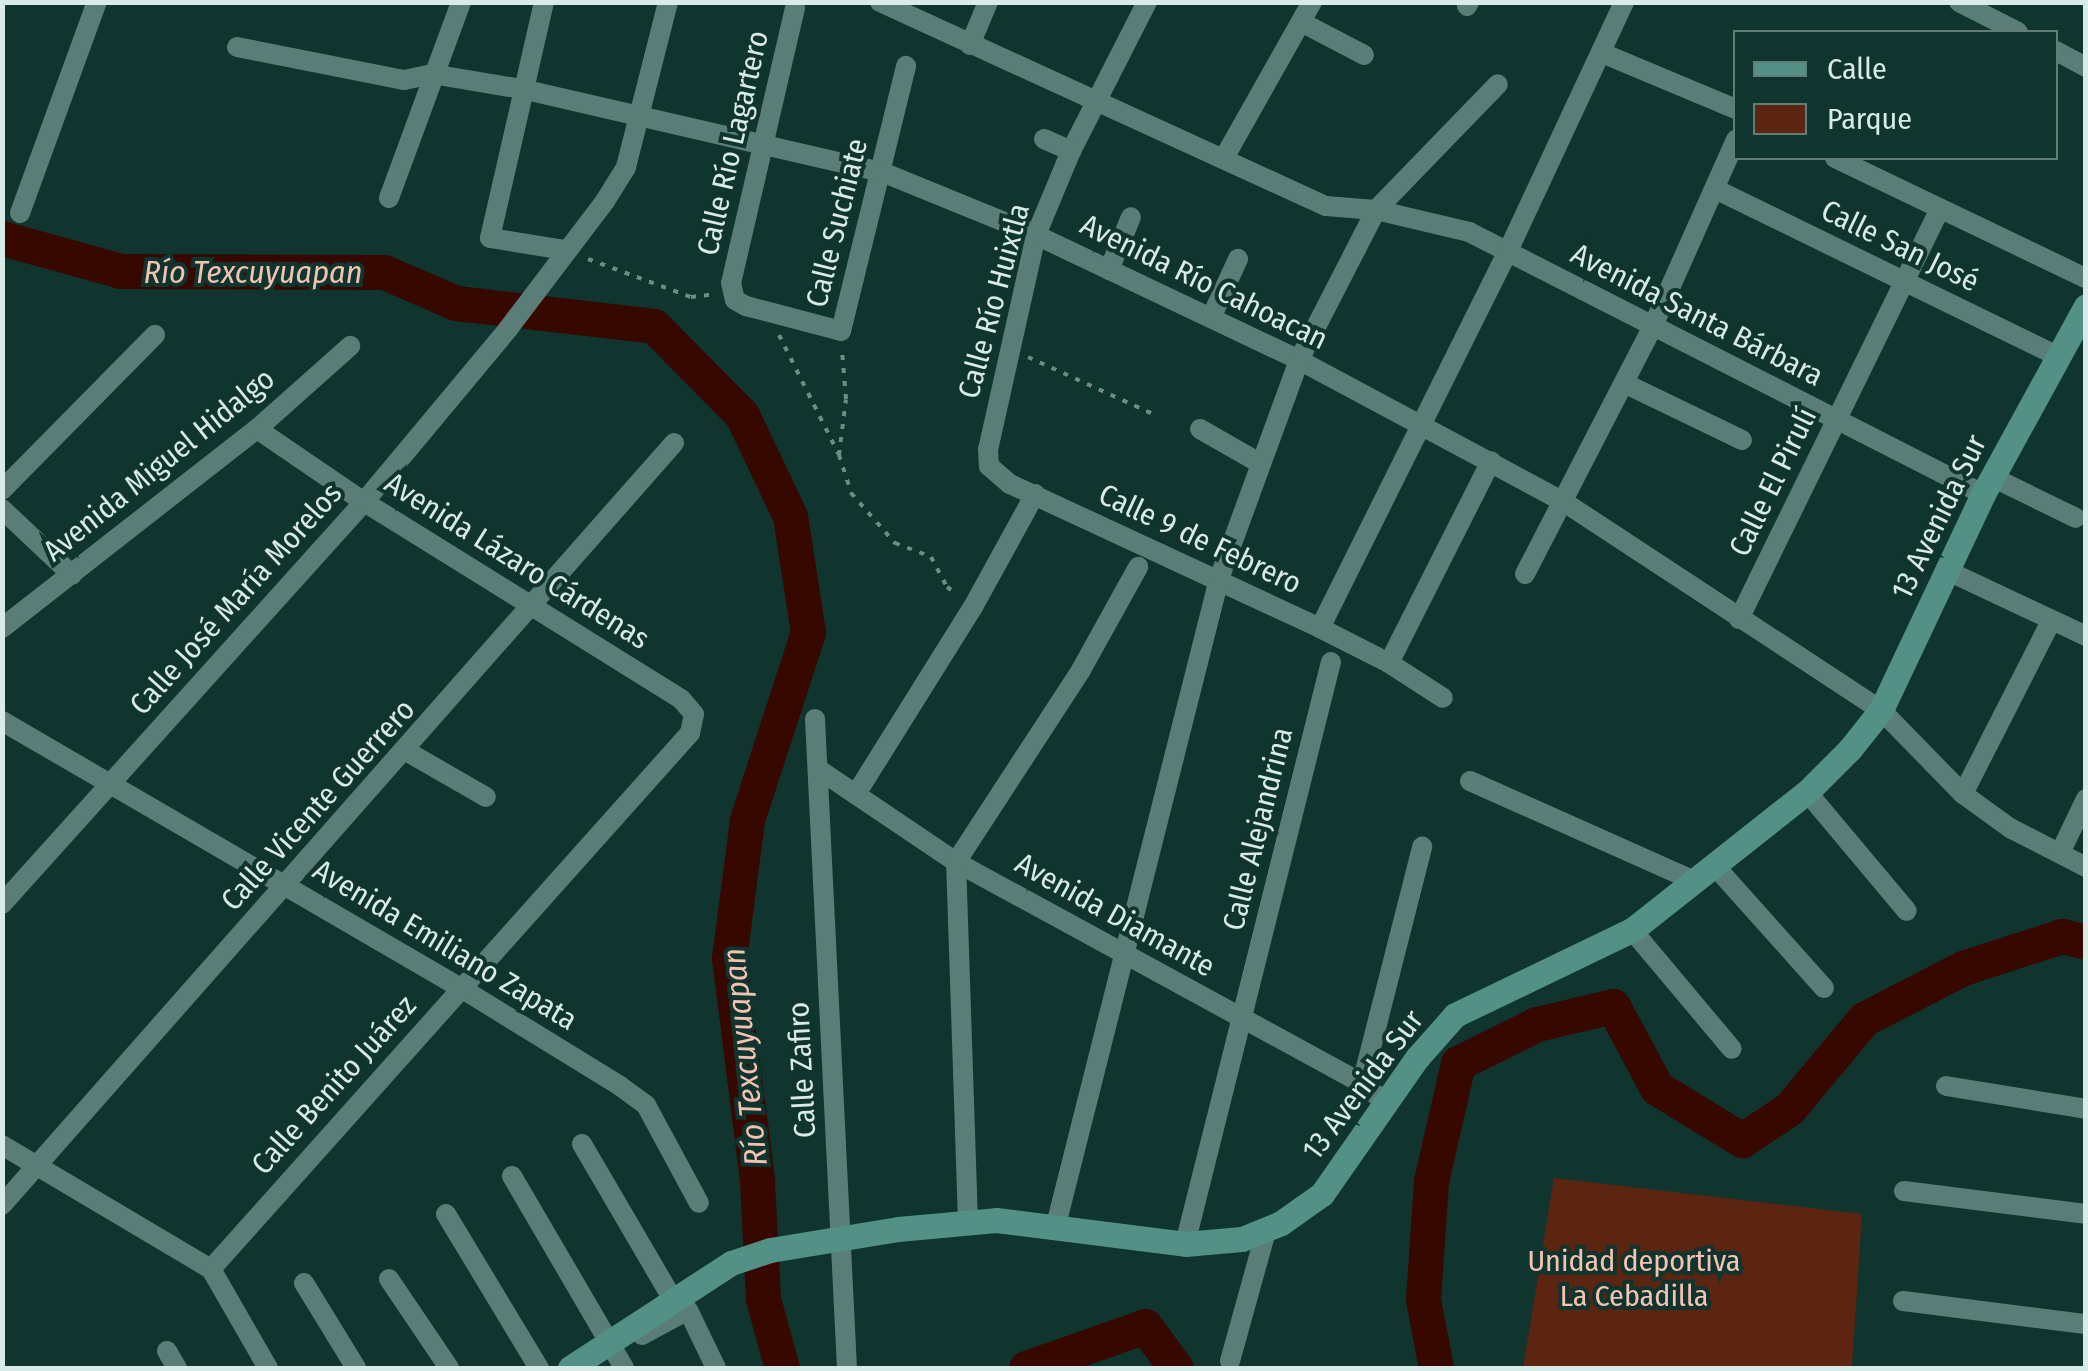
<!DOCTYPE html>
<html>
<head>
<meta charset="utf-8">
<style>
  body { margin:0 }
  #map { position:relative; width:2088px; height:1371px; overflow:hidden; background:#10342e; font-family:"Fira Sans Condensed",sans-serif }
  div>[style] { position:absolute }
  .green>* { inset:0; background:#5c2511 }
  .river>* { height:35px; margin:-17.5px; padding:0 17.5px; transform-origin:17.5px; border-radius:17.5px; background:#360800 }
  .path>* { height:4px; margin-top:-2px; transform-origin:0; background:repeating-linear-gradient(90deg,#6f8b85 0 5px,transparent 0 13px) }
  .street>* { height:20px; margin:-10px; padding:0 10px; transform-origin:10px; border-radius:10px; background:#5a7e77 }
  .secondary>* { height:25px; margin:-12.5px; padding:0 12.5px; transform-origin:12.5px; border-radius:12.5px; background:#539085 }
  span { translate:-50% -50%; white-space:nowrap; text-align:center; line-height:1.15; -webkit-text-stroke:8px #10342e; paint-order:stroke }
  .street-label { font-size:30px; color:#d8ebe7 }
  .park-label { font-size:30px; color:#f5c3b1 }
  .water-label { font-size:32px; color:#f4c2b1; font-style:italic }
  .frame { position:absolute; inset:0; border:5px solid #d8ebe7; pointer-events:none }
  .legend { position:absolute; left:1733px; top:30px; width:325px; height:130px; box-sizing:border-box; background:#10342e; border:2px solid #607d78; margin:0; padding:12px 18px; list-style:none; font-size:30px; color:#d8ebe7 }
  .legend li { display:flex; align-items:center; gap:20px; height:50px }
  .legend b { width:50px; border:2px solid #607d78 }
</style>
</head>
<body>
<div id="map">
  <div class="green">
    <div style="clip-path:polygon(1554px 1178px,1862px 1214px,1852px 1368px,1523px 1368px)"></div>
  </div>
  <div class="river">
    <div style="left:2px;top:238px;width:123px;rotate:15.5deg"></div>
    <div style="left:121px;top:271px;width:263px;rotate:0.2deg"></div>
    <div style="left:384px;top:272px;width:78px;rotate:23.3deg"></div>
    <div style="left:456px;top:303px;width:199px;rotate:6.6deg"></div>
    <div style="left:654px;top:326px;width:125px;rotate:45.3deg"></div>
    <div style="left:742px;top:415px;width:112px;rotate:64.6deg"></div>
    <div style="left:790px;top:516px;width:117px;rotate:81.2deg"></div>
    <div style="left:808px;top:632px;width:198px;rotate:108deg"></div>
    <div style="left:747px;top:820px;width:139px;rotate:97.4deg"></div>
    <div style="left:729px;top:958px;width:225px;rotate:82.8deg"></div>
    <div style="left:757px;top:1181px;width:118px;rotate:87.1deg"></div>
    <div style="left:763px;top:1299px;width:72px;rotate:74.6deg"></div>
    <div style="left:1026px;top:1368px;width:126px;rotate:-19.4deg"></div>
    <div style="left:1145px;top:1326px;width:52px;rotate:53.6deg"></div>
    <div style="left:1436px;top:1368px;width:70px;rotate:-100.7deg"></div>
    <div style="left:1423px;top:1299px;width:118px;rotate:-86.1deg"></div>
    <div style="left:1431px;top:1181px;width:121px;rotate:-77.1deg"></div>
    <div style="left:1458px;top:1063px;width:88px;rotate:-26.3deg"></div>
    <div style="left:1537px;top:1024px;width:78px;rotate:-13.3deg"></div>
    <div style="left:1613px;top:1006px;width:93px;rotate:61.8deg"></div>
    <div style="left:1657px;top:1088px;width:100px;rotate:31.5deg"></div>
    <div style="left:1742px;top:1140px;width:56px;rotate:-33.4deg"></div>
    <div style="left:1789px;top:1109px;width:117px;rotate:-50.2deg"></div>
    <div style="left:1864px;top:1019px;width:111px;rotate:-27.3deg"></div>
    <div style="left:1963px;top:968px;width:104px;rotate:-17.9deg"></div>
    <div style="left:2062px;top:936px;width:25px;rotate:14deg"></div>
  </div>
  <div class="path">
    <div style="left:588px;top:259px;width:110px;rotate:20.3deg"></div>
    <div style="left:691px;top:297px;width:25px;rotate:-7deg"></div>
    <div style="left:779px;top:335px;width:134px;rotate:63.4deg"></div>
    <div style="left:839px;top:455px;width:40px;rotate:72deg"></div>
    <div style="left:851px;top:493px;width:67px;rotate:48.7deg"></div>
    <div style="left:895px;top:543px;width:39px;rotate:21deg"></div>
    <div style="left:931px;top:557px;width:34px;rotate:62deg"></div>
    <div style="left:947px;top:587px;width:12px;rotate:35deg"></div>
    <div style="left:1028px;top:357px;width:137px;rotate:24.5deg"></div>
    <div style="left:839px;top:455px;width:56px;rotate:-82.9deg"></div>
    <div style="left:846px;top:399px;width:49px;rotate:-94.7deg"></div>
  </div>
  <div class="street">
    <div style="left:544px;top:2px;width:242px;rotate:102.9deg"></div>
    <div style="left:490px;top:238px;width:75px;rotate:9.2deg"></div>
    <div style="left:880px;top:2px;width:490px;rotate:24.6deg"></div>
    <div style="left:1326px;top:206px;width:50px;rotate:4.6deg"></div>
    <div style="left:1376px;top:210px;width:96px;rotate:13.3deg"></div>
    <div style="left:1469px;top:232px;width:577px;rotate:27.01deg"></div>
    <div style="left:1147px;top:2px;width:167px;rotate:117deg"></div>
    <div style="left:1071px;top:151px;width:91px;rotate:112.6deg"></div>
    <div style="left:1036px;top:235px;width:219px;rotate:102.6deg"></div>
    <div style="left:988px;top:449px;width:17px;rotate:87deg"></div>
    <div style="left:989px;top:466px;width:28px;rotate:41deg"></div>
    <div style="left:1010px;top:484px;width:342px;rotate:24.9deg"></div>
    <div style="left:1320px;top:628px;width:77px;rotate:26.9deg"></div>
    <div style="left:1389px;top:663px;width:64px;rotate:32.9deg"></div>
    <div style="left:1959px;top:2px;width:66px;rotate:27deg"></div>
    <div style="left:1467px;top:6px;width:4px;rotate:-63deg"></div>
    <div style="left:795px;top:8px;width:282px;rotate:103.1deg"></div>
    <div style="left:731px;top:283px;width:17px;rotate:77deg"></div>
    <div style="left:735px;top:300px;width:13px;rotate:29deg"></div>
    <div style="left:746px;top:306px;width:98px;rotate:14.7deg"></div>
    <div style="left:841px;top:331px;width:273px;rotate:-76.2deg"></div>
    <div style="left:1301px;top:22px;width:71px;rotate:27.6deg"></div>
    <div style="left:970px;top:45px;width:47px;rotate:-67.3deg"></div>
    <div style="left:237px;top:47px;width:170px;rotate:11.2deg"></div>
    <div style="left:404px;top:80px;width:29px;rotate:-12deg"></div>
    <div style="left:432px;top:74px;width:91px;rotate:9.5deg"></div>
    <div style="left:522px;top:89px;width:369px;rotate:13deg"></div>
    <div style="left:882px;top:172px;width:166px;rotate:22.2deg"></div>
    <div style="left:1036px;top:235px;width:291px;rotate:25.4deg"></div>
    <div style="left:1299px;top:360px;width:301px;rotate:28.2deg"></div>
    <div style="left:1564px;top:502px;width:379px;rotate:33.3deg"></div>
    <div style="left:1881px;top:710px;width:117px;rotate:45.7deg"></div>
    <div style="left:1963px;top:794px;width:58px;rotate:35.9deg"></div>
    <div style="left:2010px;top:828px;width:85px;rotate:27.2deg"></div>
    <div style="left:2056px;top:51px;width:34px;rotate:28deg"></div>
    <div style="left:1602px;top:53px;width:145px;rotate:22.7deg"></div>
    <div style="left:1044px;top:139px;width:30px;rotate:24deg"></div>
    <div style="left:1224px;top:158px;width:179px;rotate:-60.6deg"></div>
    <div style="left:1835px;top:158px;width:278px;rotate:25.6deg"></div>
    <div style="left:1715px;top:189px;width:381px;rotate:26deg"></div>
    <div style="left:389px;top:198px;width:209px;rotate:-69.8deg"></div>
    <div style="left:20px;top:213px;width:225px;rotate:-70deg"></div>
    <div style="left:1109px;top:270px;width:57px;rotate:-67.5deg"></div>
    <div style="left:1211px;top:318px;width:65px;rotate:-65.4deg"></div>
    <div style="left:1624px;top:383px;width:131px;rotate:25.8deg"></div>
    <div style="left:1200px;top:429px;width:70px;rotate:29.8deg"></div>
    <div style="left:1992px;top:477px;width:93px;rotate:26deg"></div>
    <div style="left:2px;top:490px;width:218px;rotate:-45.4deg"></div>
    <div style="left:2px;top:509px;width:96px;rotate:43.3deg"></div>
    <div style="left:1948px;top:571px;width:153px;rotate:25.2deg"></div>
    <div style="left:1525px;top:574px;width:279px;rotate:-62.7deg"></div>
    <div style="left:1653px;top:326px;width:204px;rotate:-66deg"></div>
    <div style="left:1739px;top:619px;width:457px;rotate:-63.9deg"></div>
    <div style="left:2px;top:628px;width:323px;rotate:-38deg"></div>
    <div style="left:257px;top:429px;width:125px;rotate:-41.7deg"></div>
    <div style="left:1320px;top:628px;width:421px;rotate:-63.5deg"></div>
    <div style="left:1508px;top:251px;width:275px;rotate:-65deg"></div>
    <div style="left:1389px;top:663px;width:226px;rotate:-63.2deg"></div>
    <div style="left:815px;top:719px;width:650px;rotate:87.18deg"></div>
    <div style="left:2px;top:721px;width:531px;rotate:30.19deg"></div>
    <div style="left:461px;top:988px;width:187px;rotate:31.6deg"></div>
    <div style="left:620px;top:1086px;width:32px;rotate:36deg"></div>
    <div style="left:646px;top:1105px;width:111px;rotate:61.6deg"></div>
    <div style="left:406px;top:751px;width:92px;rotate:29.9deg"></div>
    <div style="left:818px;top:769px;width:166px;rotate:34deg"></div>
    <div style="left:956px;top:862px;width:462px;rotate:28.6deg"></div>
    <div style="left:1362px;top:1083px;width:34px;rotate:40deg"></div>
    <div style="left:1470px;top:781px;width:246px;rotate:24deg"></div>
    <div style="left:1807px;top:792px;width:155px;rotate:50deg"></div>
    <div style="left:856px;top:794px;width:221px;rotate:-58deg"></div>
    <div style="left:973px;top:607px;width:129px;rotate:-61.2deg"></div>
    <div style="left:1963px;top:794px;width:194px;rotate:-63deg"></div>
    <div style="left:2060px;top:853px;width:60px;rotate:-64.3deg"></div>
    <div style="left:1714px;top:865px;width:165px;rotate:48.2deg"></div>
    <div style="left:2px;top:904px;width:541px;rotate:-48deg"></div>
    <div style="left:364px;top:502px;width:225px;rotate:-50.2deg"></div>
    <div style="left:508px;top:329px;width:161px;rotate:-52.8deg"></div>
    <div style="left:605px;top:201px;width:40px;rotate:-58deg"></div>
    <div style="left:626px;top:167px;width:170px;rotate:-75.7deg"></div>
    <div style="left:1632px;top:930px;width:155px;rotate:50deg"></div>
    <div style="left:1362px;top:1083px;width:244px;rotate:-75.7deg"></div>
    <div style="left:1946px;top:1086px;width:142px;rotate:9.3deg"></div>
    <div style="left:582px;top:1144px;width:178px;rotate:59.7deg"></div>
    <div style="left:2px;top:1145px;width:243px;rotate:30.7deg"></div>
    <div style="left:211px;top:1269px;width:114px;rotate:60.1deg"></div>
    <div style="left:512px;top:1176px;width:222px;rotate:59.7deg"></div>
    <div style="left:1904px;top:1191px;width:183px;rotate:7.2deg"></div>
    <div style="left:2px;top:1205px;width:1016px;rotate:-48.59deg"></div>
    <div style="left:446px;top:1214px;width:180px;rotate:58.9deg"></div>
    <div style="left:968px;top:1222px;width:360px;rotate:-91.9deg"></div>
    <div style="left:956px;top:862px;width:229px;rotate:-56.9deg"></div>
    <div style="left:1081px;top:670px;width:118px;rotate:-61deg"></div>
    <div style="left:1056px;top:1225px;width:666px;rotate:-75.84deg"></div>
    <div style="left:1219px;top:579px;width:233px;rotate:-69.9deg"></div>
    <div style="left:1299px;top:360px;width:169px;rotate:-62.8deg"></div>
    <div style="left:1376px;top:210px;width:175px;rotate:-45.9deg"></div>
    <div style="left:1185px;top:1244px;width:600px;rotate:-75.92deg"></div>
    <div style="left:211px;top:1269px;width:719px;rotate:-48.21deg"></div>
    <div style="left:690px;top:733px;width:19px;rotate:-78deg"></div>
    <div style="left:694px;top:714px;width:20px;rotate:-131deg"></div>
    <div style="left:681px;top:699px;width:373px;rotate:-148.1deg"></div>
    <div style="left:364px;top:502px;width:130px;rotate:-145.7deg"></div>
    <div style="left:389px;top:1279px;width:107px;rotate:56deg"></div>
    <div style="left:304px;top:1283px;width:100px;rotate:58.5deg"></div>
    <div style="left:1903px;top:1301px;width:184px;rotate:7.2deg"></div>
    <div style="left:642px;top:1335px;width:52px;rotate:-28.5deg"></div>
    <div style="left:688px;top:1310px;width:64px;rotate:64.2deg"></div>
    <div style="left:167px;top:1351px;width:20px;rotate:60deg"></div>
    <div style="left:1230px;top:1361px;width:135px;rotate:-74.5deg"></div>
  </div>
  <div class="secondary">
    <div style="left:570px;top:1368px;width:192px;rotate:-33.1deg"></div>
    <div style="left:731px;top:1263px;width:41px;rotate:-18.4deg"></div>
    <div style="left:770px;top:1250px;width:130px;rotate:-9.3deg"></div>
    <div style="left:898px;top:1229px;width:98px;rotate:-5.2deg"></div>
    <div style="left:996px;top:1220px;width:191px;rotate:7.2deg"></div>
    <div style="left:1185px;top:1244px;width:57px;rotate:-5deg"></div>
    <div style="left:1242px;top:1239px;width:42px;rotate:-22.3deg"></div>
    <div style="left:1281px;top:1223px;width:50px;rotate:-35.3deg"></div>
    <div style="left:1322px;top:1194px;width:166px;rotate:-55.1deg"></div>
    <div style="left:1417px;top:1058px;width:57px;rotate:-48.5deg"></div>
    <div style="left:1455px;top:1015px;width:196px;rotate:-25.7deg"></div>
    <div style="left:1632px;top:930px;width:223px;rotate:-38.3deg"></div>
    <div style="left:1807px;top:792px;width:61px;rotate:-45deg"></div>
    <div style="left:1850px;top:749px;width:50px;rotate:-51.5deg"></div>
    <div style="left:1881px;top:710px;width:239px;rotate:-64.7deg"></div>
    <div style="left:1983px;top:494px;width:214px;rotate:-61.3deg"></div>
  </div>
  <div class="street-label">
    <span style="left:733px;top:143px;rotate:-77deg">Calle Río Lagartero</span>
    <span style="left:837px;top:223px;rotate:-76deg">Calle Suchiate</span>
    <span style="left:1900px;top:246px;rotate:26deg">Calle San José</span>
    <span style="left:1204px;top:282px;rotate:26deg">Avenida Río Cahoacan</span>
    <span style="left:994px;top:301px;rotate:-75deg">Calle Río Huixtla</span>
    <span style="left:1697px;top:315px;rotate:27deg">Avenida Santa Bárbara</span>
    <span style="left:159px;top:465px;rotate:-39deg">Avenida Miguel Hidalgo</span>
    <span style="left:1773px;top:482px;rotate:-64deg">Calle El Pirulí</span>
    <span style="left:1939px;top:517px;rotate:-64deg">13 Avenida Sur</span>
    <span style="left:1200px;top:539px;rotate:25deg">Calle 9 de Febrero</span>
    <span style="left:517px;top:561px;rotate:32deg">Avenida Lázaro Cárdenas</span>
    <span style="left:236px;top:599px;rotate:-48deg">Calle José María Morelos</span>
    <span style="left:318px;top:805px;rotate:-48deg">Calle Vicente Guerrero</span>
    <span style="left:1258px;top:829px;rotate:-76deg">Calle Alejandrina</span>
    <span style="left:1115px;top:915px;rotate:29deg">Avenida Diamante</span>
    <span style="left:445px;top:945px;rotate:31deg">Avenida Emiliano Zapata</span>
    <span style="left:802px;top:1070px;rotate:-93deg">Calle Zafiro</span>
    <span style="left:334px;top:1085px;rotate:-48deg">Calle Benito Juárez</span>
    <span style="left:1363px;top:1085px;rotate:-53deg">13 Avenida Sur</span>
  </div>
  <div class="park-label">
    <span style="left:1634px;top:1278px">Unidad deportiva<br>La Cebadilla</span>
  </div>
  <div class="water-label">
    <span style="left:253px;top:272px">Río Texcuyuapan</span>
    <span style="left:745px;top:1057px;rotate:-96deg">Río Texcuyuapan</span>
  </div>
  <div class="frame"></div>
  <ul class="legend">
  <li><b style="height:12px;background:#539085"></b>Calle</li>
  <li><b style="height:28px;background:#5c2511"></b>Parque</li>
  </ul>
</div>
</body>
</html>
